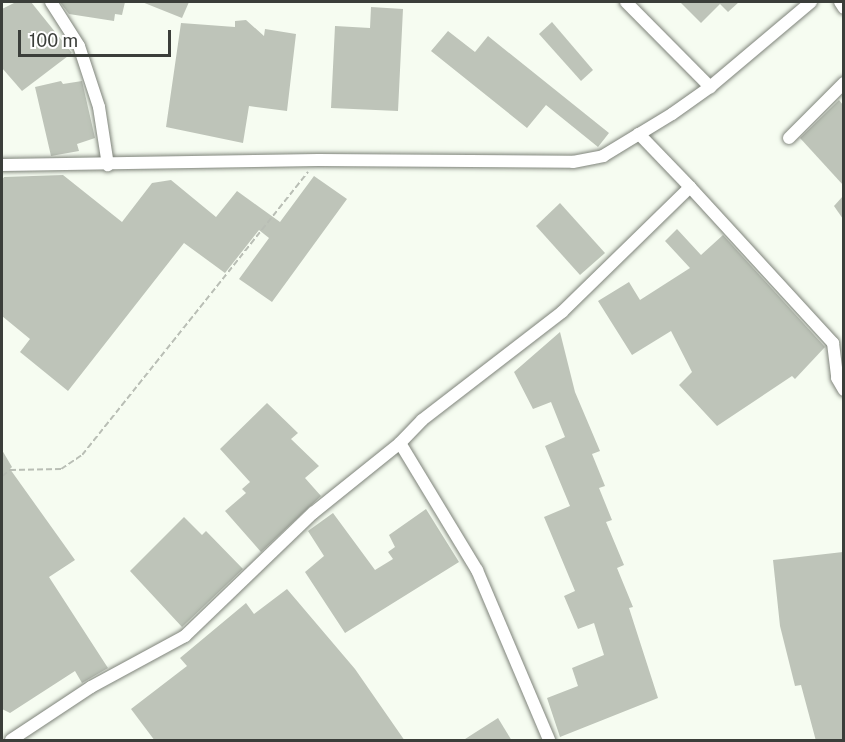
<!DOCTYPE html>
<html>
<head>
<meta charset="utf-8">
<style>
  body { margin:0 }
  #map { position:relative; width:845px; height:742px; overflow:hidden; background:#f6fcf1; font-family:"Public Sans",sans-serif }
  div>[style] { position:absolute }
  .building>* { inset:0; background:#bec4b9 }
  .path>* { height:1.5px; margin-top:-0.75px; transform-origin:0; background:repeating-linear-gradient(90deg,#b9beb5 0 6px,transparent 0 9px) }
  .roads { filter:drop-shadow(0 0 2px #7e837a) drop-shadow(0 0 2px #7e837a) }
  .minor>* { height:12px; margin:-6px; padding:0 6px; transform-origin:6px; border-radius:6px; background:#fff }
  span { translate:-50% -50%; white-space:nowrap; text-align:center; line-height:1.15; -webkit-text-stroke:4.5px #fff; paint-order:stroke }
  .frame { position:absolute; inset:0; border:3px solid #3b3e3a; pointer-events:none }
  .scale { position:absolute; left:18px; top:30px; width:153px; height:27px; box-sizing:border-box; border:3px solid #3b3e3a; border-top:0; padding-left:8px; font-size:18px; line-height:21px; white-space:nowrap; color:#3b3e3a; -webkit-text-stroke:4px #fff; paint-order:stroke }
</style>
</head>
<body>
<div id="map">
  <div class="building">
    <div style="clip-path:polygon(16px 2px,31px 2px,72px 53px,22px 91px,2px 68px,2px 9px)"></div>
    <div style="clip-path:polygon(60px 2px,125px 2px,122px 15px,115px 14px,114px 21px,69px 14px)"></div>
    <div style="clip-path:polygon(142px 2px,189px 2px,182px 18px)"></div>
    <div style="clip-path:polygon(680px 2px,739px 2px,728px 12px,720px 4px,701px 23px)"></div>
    <div style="clip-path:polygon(371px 7px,403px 9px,398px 111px,331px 108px,335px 26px,370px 28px)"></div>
    <div style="clip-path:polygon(246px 20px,264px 36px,265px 29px,296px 34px,287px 111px,249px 106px,243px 143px,166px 127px,181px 23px,235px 27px,235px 21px)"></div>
    <div style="clip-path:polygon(552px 22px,593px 70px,581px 81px,539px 34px)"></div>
    <div style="clip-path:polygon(448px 31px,475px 52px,488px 36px,609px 133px,598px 147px,546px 105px,527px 128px,431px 51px)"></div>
    <div style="clip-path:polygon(61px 81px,63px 84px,82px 81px,95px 138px,77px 144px,79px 151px,51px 156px,35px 87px)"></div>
    <div style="clip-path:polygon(839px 100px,843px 105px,843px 185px,800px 138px)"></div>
    <div style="clip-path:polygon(63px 175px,122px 222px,152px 183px,171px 180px,216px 217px,237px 191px,280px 222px,314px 176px,347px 199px,272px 302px,239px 279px,269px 238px,259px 230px,225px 273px,184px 243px,68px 391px,20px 352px,30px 339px,2px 316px,2px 180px,4px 177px)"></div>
    <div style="clip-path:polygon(843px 196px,843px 219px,834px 206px)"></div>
    <div style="clip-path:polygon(560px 203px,605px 253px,580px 275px,536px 226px)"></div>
    <div style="clip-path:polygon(677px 229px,701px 255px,723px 235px,825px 347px,795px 379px,792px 376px,717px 426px,679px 385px,692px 372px,671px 331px,632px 355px,598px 301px,629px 282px,640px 300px,690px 268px,665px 241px)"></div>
    <div style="clip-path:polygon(560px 332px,575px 392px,600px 451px,592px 454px,605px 486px,599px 488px,612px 520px,606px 522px,624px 565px,617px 568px,633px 607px,629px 608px,658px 698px,560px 737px,547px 698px,578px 686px,572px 668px,604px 655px,594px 623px,578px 629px,564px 596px,575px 591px,544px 517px,570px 506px,545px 446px,565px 437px,551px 402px,533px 409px,514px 372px)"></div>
    <div style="clip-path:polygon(267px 403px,298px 433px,291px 439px,319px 466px,305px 478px,321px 496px,261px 552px,225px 511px,246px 493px,242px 489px,250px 482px,220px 449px)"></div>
    <div style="clip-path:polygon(2px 450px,12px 467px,10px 469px,75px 560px,49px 577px,108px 668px,82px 683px,75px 671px,10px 713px,2px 709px)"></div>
    <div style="clip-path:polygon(426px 509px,459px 562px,345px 633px,305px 572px,324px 556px,308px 531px,333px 513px,375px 570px,393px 559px,388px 552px,395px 547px,389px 535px)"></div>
    <div style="clip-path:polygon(184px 517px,202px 535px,206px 531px,243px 569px,182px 627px,130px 571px)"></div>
    <div style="clip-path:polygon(843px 552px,843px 741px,816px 741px,801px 685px,795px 686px,780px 626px,773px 560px)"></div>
    <div style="clip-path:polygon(287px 589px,355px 669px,405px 741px,155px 741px,131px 709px,187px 666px,180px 658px,246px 603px,254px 614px)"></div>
    <div style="clip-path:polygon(498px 718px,512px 741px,462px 741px,476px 732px)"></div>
  </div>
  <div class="path">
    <div style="left:2px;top:476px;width:10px;rotate:-37deg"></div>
    <div style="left:10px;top:470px;width:51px;rotate:-1.1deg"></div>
    <div style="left:61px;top:469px;width:25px;rotate:-34deg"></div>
    <div style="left:82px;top:455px;width:362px;rotate:-51.4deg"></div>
  </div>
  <div class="roads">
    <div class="minor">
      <div style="left:51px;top:2px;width:52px;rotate:57.5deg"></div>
      <div style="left:79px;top:46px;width:64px;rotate:71.8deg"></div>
      <div style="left:99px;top:107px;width:59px;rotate:81.2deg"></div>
      <div style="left:626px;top:2px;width:120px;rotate:45.3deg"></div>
      <div style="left:840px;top:2px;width:7px;rotate:56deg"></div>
      <div style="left:789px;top:138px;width:78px;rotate:-45deg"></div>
      <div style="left:2px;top:165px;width:316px;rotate:-0.9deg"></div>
      <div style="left:318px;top:160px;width:255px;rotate:0.4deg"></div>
      <div style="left:573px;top:162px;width:31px;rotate:-11deg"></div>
      <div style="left:603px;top:156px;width:81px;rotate:-31.3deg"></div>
      <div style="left:672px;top:114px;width:47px;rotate:-35.4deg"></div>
      <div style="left:710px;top:87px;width:132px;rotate:-40.1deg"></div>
      <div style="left:690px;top:187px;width:212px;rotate:47.5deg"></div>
      <div style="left:833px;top:343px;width:35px;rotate:83deg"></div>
      <div style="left:837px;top:378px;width:14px;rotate:60deg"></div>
      <div style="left:400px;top:443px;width:149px;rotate:58.8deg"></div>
      <div style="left:477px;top:570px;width:185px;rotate:67deg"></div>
      <div style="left:11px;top:740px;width:96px;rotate:-33.5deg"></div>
      <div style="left:91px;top:687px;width:107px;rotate:-28.5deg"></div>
      <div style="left:185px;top:636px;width:178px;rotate:-43.9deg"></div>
      <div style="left:313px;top:513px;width:112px;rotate:-38.8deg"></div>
      <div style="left:400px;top:443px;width:32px;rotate:-46deg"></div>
      <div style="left:422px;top:420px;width:177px;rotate:-37.6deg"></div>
      <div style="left:562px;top:312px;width:179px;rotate:-44.3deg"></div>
      <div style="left:690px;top:187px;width:74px;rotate:-133.9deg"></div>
    </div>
  </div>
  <div class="frame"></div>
  <div class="scale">100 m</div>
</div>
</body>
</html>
